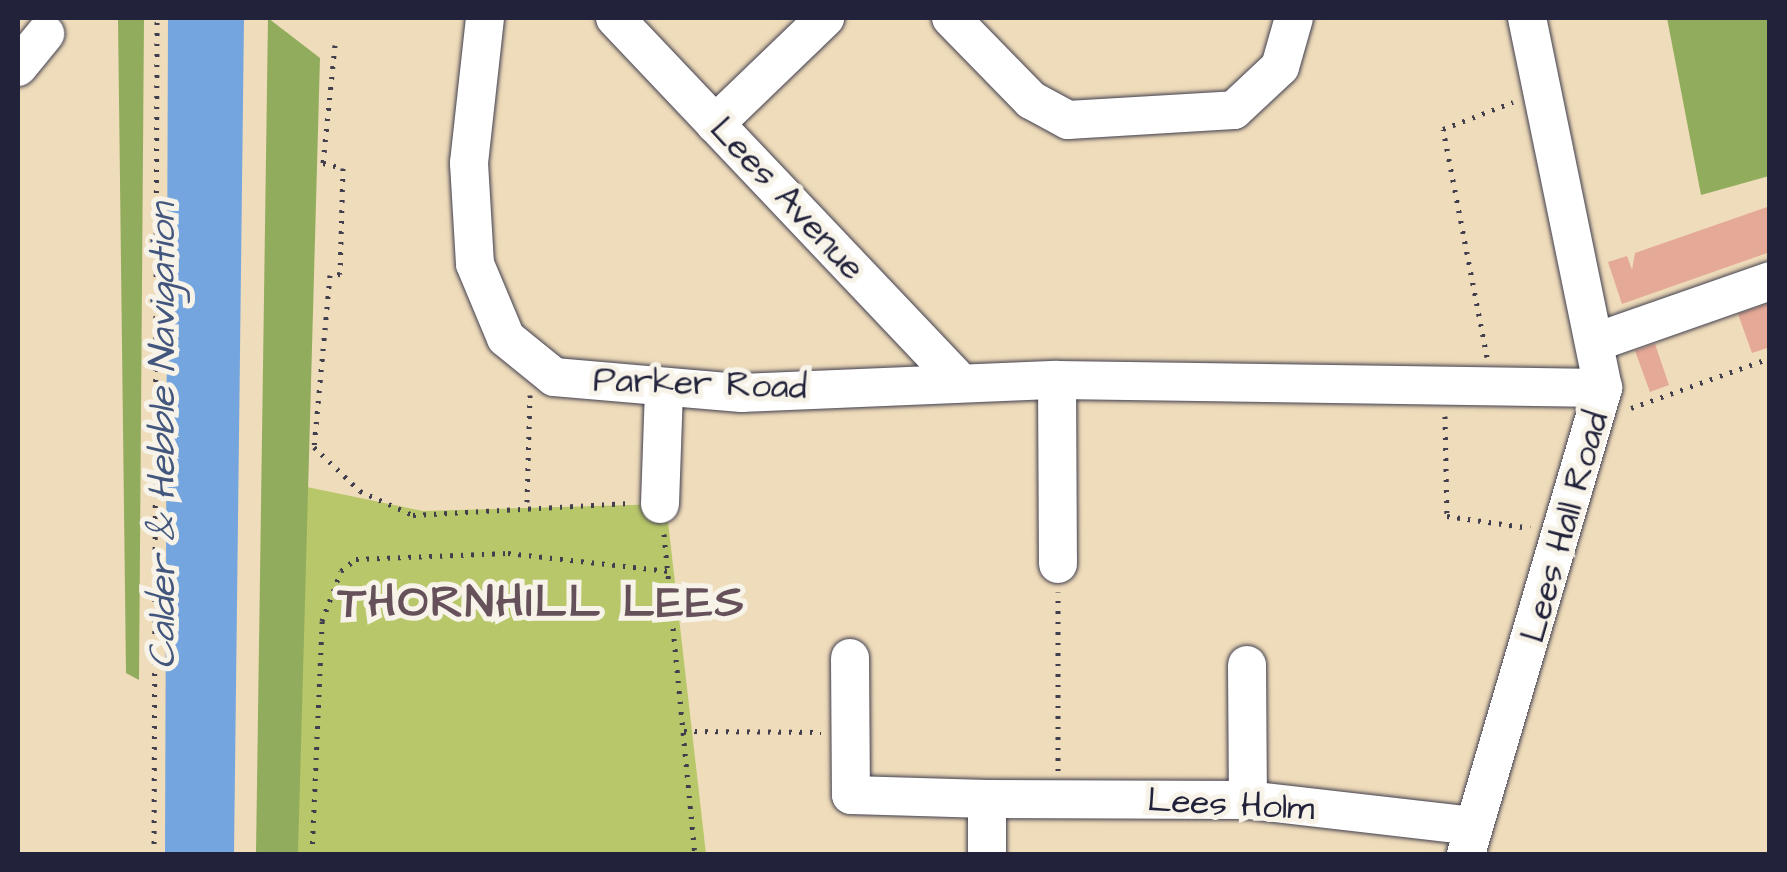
<!DOCTYPE html>
<html>
<head>
<meta charset="utf-8">
<style>
  body { margin:0 }
  #map { position:relative; width:1787px; height:872px; overflow:hidden; background:#efdcba; font-family:"Architects Daughter",sans-serif }
  div>[style] { position:absolute }
  .green>* { inset:0; background:#b8c769 }
  .forest>* { inset:0; background:#92ac5d }
  .water>* { inset:0; background:#75a5df }
  .building>* { inset:0; background:#e5a997 }
  .path>* { height:5px; margin-top:-2.5px; transform-origin:0; background:repeating-linear-gradient(90deg,#413e4e 0 2.5px,transparent 0 10.5px) }
  .roads { filter:drop-shadow(0 0 2px #413e4e) drop-shadow(0 0 2px #413e4e) }
  .minor>* { height:38px; margin:-19px; padding:0 19px; transform-origin:19px; border-radius:19px; background:#fff }
  span { translate:-50% -50%; white-space:nowrap; text-align:center; line-height:1.15; -webkit-text-stroke:10px #f7f3e8; paint-order:stroke }
  .street-label { font-size:35px; color:#22223b }
  .water-label { font-size:38px; color:#43567d; font-style:italic }
  .district-label { font-size:45px; color:#66515b; font-weight:700; letter-spacing:2.5px }
  .frame { position:absolute; inset:0; border:20px solid #22223b; pointer-events:none }
</style>
</head>
<body>
<div id="map">
  <div class="green">
    <div style="clip-path:polygon(302px 486px,423px 511px,666px 504px,706px 854px,298px 854px)"></div>
  </div>
  <div class="forest">
    <div style="clip-path:polygon(118px 18px,144px 18px,139px 680px,126px 673px)"></div>
    <div style="clip-path:polygon(268px 18px,320px 58px,298px 854px,256px 854px)"></div>
    <div style="clip-path:polygon(1667px 18px,1769px 18px,1769px 176px,1701px 195px)"></div>
  </div>
  <div class="water">
    <div style="clip-path:polygon(168px 18px,244px 18px,234px 854px,165px 854px)"></div>
  </div>
  <div class="building">
    <div style="clip-path:polygon(1770px 206px,1770px 252px,1622px 304px,1608px 262px,1627px 256px,1632px 270px,1635px 253px)"></div>
    <div style="clip-path:polygon(1770px 303px,1770px 347px,1752px 353px,1738px 314px)"></div>
    <div style="clip-path:polygon(1655px 344px,1669px 385px,1650px 392px,1635px 351px)"></div>
  </div>
  <div class="path">
    <div style="left:335px;top:45px;width:119px;rotate:95.8deg"></div>
    <div style="left:323px;top:163px;width:21px;rotate:14deg"></div>
    <div style="left:343px;top:168px;width:106px;rotate:91.6deg"></div>
    <div style="left:340px;top:274px;width:10px;rotate:174deg"></div>
    <div style="left:330px;top:275px;width:173px;rotate:95.3deg"></div>
    <div style="left:314px;top:447px;width:64px;rotate:43.7deg"></div>
    <div style="left:360px;top:491px;width:58px;rotate:24.4deg"></div>
    <div style="left:413px;top:515px;width:217px;rotate:-3.2deg"></div>
    <div style="left:1487px;top:357px;width:232px;rotate:-100.9deg"></div>
    <div style="left:1443px;top:129px;width:75px;rotate:-21.1deg"></div>
    <div style="left:1631px;top:408px;width:148px;rotate:-19.8deg"></div>
    <div style="left:1445px;top:416px;width:100px;rotate:88.9deg"></div>
    <div style="left:1447px;top:516px;width:84px;rotate:8.2deg"></div>
    <div style="left:527px;top:502px;width:107px;rotate:-88.4deg"></div>
    <div style="left:664px;top:534px;width:321px;rotate:84.5deg"></div>
    <div style="left:684px;top:731px;width:137px;rotate:0.4deg"></div>
    <div style="left:1058px;top:771px;width:179px;rotate:-90deg"></div>
    <div style="left:154px;top:854px;width:836px;rotate:-89.79deg"></div>
    <div style="left:312px;top:854px;width:233px;rotate:-87.5deg"></div>
    <div style="left:322px;top:621px;width:53px;rotate:-69.2deg"></div>
    <div style="left:341px;top:571px;width:19px;rotate:-39deg"></div>
    <div style="left:356px;top:559px;width:152px;rotate:-2.3deg"></div>
    <div style="left:508px;top:553px;width:162px;rotate:6.4deg"></div>
  </div>
  <div class="roads">
    <div class="minor">
      <div style="left:485px;top:18px;width:146px;rotate:96.3deg"></div>
      <div style="left:469px;top:163px;width:101px;rotate:86.6deg"></div>
      <div style="left:475px;top:264px;width:80px;rotate:67.3deg"></div>
      <div style="left:506px;top:338px;width:62px;rotate:39.1deg"></div>
      <div style="left:554px;top:377px;width:188px;rotate:4.9deg"></div>
      <div style="left:741px;top:393px;width:316px;rotate:-2.4deg"></div>
      <div style="left:1057px;top:380px;width:546px;rotate:0.84deg"></div>
      <div style="left:615px;top:18px;width:500px;rotate:46.54deg"></div>
      <div style="left:951px;top:18px;width:115px;rotate:45.7deg"></div>
      <div style="left:1031px;top:100px;width:42px;rotate:28.4deg"></div>
      <div style="left:1068px;top:120px;width:166px;rotate:-3.4deg"></div>
      <div style="left:1234px;top:110px;width:63px;rotate:-43.1deg"></div>
      <div style="left:1280px;top:67px;width:51px;rotate:-74.1deg"></div>
      <div style="left:18px;top:67px;width:43px;rotate:-50.7deg"></div>
      <div style="left:715px;top:124px;width:153px;rotate:-43.9deg"></div>
      <div style="left:1599px;top:341px;width:181px;rotate:-19.3deg"></div>
      <div style="left:1057px;top:380px;width:184px;rotate:89.7deg"></div>
      <div style="left:660px;top:504px;width:114px;rotate:-88deg"></div>
      <div style="left:850px;top:658px;width:137px;rotate:89.6deg"></div>
      <div style="left:851px;top:795px;width:136px;rotate:1.7deg"></div>
      <div style="left:1247px;top:665px;width:135px;rotate:89.6deg"></div>
      <div style="left:987px;top:854px;width:55px;rotate:-90deg"></div>
      <div style="left:987px;top:799px;width:261px;rotate:0.2deg"></div>
      <div style="left:1248px;top:800px;width:226px;rotate:6.6deg"></div>
      <div style="left:1466px;top:854px;width:486px;rotate:-73.6deg"></div>
      <div style="left:1603px;top:388px;width:378px;rotate:-101.6deg"></div>
    </div>
  </div>
  <div class="street-label">
    <span style="left:787px;top:199px;rotate:47deg">Lees Avenue</span>
    <span style="left:700px;top:384px;rotate:2deg">Parker Road</span>
    <span style="left:1565px;top:527px;rotate:-74deg">Lees Hall Road</span>
    <span style="left:1231px;top:805px;rotate:3deg">Lees Holm</span>
  </div>
  <div class="water-label">
    <span style="left:164px;top:436px;rotate:-90deg">Calder &amp; Hebble Navigation</span>
  </div>
  <div class="district-label">
    <span style="left:542px;top:604px">THORNHILL LEES</span>
  </div>
  <div class="frame"></div>
</div>
</body>
</html>
